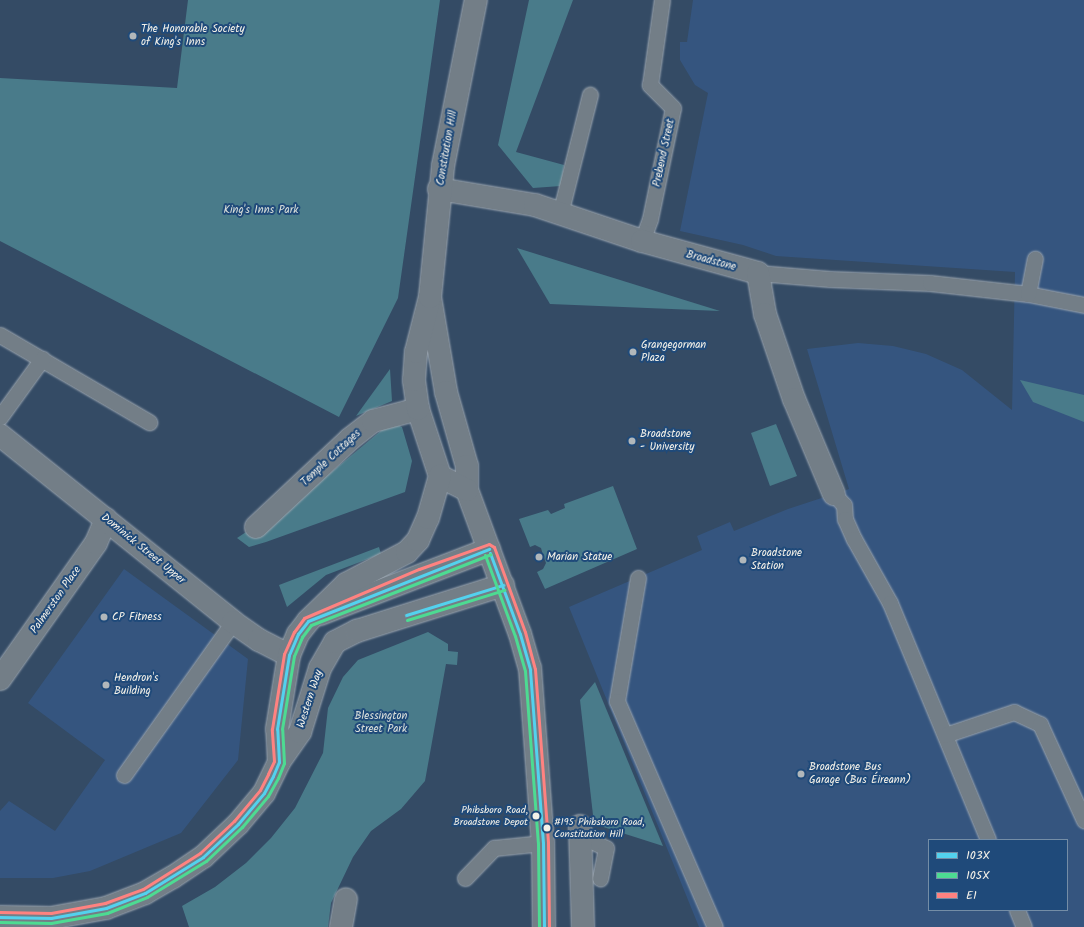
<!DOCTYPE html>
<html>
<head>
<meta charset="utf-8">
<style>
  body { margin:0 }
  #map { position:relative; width:1084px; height:927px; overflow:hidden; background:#344b65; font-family:Kalam,sans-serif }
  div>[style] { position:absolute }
  .built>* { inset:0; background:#35557f }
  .green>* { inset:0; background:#497b8a }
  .roads { filter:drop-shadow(0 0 1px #9ba5af) drop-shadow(0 0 1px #9ba5af) }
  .service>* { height:15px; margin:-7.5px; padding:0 7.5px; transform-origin:7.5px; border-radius:7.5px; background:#737e87 }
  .minor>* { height:22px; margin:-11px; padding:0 11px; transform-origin:11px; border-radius:11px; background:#737e87 }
  .tertiary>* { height:22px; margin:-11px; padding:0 11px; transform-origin:11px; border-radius:11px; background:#737e87 }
  .secondary>* { height:22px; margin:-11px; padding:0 11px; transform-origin:11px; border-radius:11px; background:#737e87 }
  .bus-1>* { height:3px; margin:-1.5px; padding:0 1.5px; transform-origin:1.5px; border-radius:1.5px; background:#53d2ee }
  .bus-2>* { height:3px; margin:-1.5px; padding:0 1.5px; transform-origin:1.5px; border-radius:1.5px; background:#4ddb92 }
  .bus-3>* { height:3px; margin:-1.5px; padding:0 1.5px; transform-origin:1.5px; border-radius:1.5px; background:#ff8280 }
  .dots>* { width:11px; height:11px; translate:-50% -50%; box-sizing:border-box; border:2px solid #1f4a7a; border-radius:50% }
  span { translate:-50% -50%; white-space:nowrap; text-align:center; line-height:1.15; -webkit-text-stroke:4px #1f4a7a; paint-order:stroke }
  .bus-label { font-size:10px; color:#f4f1e8 }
  .right { translate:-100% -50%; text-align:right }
  .left { translate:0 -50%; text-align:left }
  .poi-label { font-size:11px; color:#f4f1e8 }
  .street-label { font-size:11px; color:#f4f1e8 }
  .park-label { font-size:11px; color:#dbe0db }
  .legend { position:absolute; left:928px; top:839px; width:140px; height:72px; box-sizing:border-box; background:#1f4a7a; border:1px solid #748da6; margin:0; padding:5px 7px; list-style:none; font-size:12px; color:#f4f1e8 }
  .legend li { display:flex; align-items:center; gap:8px; height:20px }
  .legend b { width:20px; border:1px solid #748da6 }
</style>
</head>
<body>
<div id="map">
  <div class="built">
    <div style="clip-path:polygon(evenodd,693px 0,1084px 0,1084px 927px,699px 927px,569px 607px,702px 550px,697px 536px,730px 522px,734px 531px,788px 509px,849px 489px,807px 349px,858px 343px,893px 346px,926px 354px,962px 370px,1012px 410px,1015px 272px,776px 256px,743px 245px,680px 231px,708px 93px,695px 85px,680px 60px,680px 42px,687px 42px,693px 0,929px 840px,1067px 840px,1067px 910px,929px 910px,929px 840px)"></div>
    <div style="clip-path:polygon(124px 569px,248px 659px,238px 760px,181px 833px,90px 871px,53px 878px,0 878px,0 811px,9px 801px,55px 831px,105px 760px,28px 703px)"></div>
  </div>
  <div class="green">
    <div style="clip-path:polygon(188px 0,440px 0,398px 298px,339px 417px,0 241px,0 78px,177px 88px)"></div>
    <div style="clip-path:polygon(529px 0,573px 0,516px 152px,564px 165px,561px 186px,533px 188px,498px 145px)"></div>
    <div style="clip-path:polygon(517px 248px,720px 311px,550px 304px)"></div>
    <div style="clip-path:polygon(390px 369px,392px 401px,356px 416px)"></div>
    <div style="clip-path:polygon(1020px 380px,1084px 395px,1084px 422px,1033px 402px)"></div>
    <div style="clip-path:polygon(776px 424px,797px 476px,770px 486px,751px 433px)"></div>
    <div style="clip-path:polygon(397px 425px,402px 427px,412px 461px,405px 492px,266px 542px,249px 547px,237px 538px,311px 489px,383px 429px)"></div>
    <div style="clip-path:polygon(613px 486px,637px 549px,545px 589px,537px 572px,543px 569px,546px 563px,543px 555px,541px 548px,535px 545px,530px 547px,519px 519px,548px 510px,551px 514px,565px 508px,564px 504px)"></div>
    <div style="clip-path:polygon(379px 547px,381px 554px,326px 575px,287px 607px,279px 585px)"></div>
    <div style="clip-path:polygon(428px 632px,448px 644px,448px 651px,458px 652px,457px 665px,446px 664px,425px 781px,401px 809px,371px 831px,353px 857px,331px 903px,328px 927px,189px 927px,182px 906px,215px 887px,246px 863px,271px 838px,295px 808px,323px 753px,328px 708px,343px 677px,358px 660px)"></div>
    <div style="clip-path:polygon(595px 682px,663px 846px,594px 824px,580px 700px)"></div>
  </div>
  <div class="roads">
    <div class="service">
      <div style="left:560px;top:214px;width:123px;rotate:-75.9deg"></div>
      <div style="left:642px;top:241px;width:23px;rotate:-70deg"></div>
      <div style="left:650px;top:219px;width:113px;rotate:-78.3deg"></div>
      <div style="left:673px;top:108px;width:33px;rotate:-135deg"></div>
      <div style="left:650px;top:85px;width:86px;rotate:-82deg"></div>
      <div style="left:758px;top:273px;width:72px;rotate:4.8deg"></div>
      <div style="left:830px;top:279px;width:100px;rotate:2.3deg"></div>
      <div style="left:930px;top:283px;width:99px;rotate:6.4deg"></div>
      <div style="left:1028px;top:294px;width:57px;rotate:11.1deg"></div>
      <div style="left:1028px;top:294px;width:36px;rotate:-79deg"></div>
      <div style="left:0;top:335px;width:173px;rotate:30.3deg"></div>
      <div style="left:0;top:417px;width:72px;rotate:-54.1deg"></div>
      <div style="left:834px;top:494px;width:15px;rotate:48deg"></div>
      <div style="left:844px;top:505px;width:14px;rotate:86deg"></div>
      <div style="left:845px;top:519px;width:22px;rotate:66deg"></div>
      <div style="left:854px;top:539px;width:73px;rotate:60.6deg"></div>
      <div style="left:890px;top:603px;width:256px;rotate:67.5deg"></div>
      <div style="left:638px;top:578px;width:125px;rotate:99.7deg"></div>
      <div style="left:617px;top:701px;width:246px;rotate:66.6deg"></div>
      <div style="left:945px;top:735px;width:73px;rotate:-18.4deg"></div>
      <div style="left:1014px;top:712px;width:29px;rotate:25deg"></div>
      <div style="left:1040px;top:724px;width:106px;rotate:65.4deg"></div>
      <div style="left:124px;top:775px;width:188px;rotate:-54.5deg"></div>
      <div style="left:580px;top:835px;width:29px;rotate:27deg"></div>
      <div style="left:606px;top:848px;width:31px;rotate:101deg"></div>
      <div style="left:465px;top:878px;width:42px;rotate:-46deg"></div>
      <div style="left:494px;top:848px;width:49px;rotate:-5.8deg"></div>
      <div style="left:1017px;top:910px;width:18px;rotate:68deg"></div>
    </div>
    <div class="minor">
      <div style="left:439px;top:189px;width:97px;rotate:9.5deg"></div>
      <div style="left:535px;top:205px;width:113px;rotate:18.6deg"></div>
      <div style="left:642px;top:241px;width:120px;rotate:15.4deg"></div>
      <div style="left:758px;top:273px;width:42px;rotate:80.3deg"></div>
      <div style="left:765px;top:314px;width:90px;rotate:71.2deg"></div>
      <div style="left:794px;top:399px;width:103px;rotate:67.2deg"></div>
      <div style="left:256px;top:527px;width:129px;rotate:-43.1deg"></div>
      <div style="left:350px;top:439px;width:29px;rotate:-38deg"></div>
      <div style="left:373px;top:421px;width:47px;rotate:-14.9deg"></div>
      <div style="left:0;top:679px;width:166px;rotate:-54.8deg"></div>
      <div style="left:96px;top:543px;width:26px;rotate:-67deg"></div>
      <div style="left:580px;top:826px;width:101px;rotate:88.3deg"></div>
      <div style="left:341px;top:927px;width:28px;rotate:-80deg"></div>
    </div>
    <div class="tertiary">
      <div style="left:0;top:435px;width:299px;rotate:38.7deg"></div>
      <div style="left:233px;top:622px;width:32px;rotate:35deg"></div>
      <div style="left:259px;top:640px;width:34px;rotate:27deg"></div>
    </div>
    <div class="secondary">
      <div style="left:430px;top:297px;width:96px;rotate:80.4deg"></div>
      <div style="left:446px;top:392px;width:77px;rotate:74.2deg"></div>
      <div style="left:467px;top:466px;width:24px;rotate:90deg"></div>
      <div style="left:467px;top:490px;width:153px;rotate:69.8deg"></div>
      <div style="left:520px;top:634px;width:35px;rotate:74deg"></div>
      <div style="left:530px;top:668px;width:175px;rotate:85.8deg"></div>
      <div style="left:543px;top:843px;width:84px;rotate:89.3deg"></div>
      <div style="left:467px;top:490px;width:30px;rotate:-153deg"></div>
      <div style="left:440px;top:476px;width:71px;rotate:-108.2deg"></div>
      <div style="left:418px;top:409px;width:29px;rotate:-98deg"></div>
      <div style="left:414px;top:380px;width:28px;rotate:-86deg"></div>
      <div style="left:416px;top:352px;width:57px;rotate:-75.7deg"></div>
      <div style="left:430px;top:297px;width:132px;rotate:-84.3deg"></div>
      <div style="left:443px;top:166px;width:169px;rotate:-78.8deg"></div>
      <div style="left:320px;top:614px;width:181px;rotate:-21deg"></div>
      <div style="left:279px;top:762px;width:33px;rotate:-93deg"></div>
      <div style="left:277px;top:729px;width:75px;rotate:-80.8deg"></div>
      <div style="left:289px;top:655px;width:23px;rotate:-67deg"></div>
      <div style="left:298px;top:634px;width:16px;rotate:-52deg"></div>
      <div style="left:308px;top:621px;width:53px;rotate:-44.2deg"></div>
      <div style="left:346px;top:584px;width:69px;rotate:-27.7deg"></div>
      <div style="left:407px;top:552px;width:16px;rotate:-47deg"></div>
      <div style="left:418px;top:540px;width:24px;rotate:-66deg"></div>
      <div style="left:428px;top:518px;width:44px;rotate:-74.1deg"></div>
      <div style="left:0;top:917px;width:51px;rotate:1.1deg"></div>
      <div style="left:51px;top:918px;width:56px;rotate:-10.3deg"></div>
      <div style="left:106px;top:908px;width:42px;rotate:-21deg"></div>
      <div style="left:145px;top:893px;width:32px;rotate:-30deg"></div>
      <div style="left:173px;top:877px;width:36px;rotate:-34deg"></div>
      <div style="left:203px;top:857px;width:48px;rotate:-43.3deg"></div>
      <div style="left:238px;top:824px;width:40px;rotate:-50deg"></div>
      <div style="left:264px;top:793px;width:34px;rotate:-64deg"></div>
      <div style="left:279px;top:762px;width:37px;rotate:-55deg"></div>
      <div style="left:300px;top:732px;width:67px;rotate:-72.6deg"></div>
      <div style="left:320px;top:668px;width:30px;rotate:-60deg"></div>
      <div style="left:335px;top:642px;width:25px;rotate:-27deg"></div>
      <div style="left:357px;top:631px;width:153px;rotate:-17.5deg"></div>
    </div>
  </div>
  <div class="bus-1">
    <div style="left:490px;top:553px;width:86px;rotate:69.7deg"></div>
    <div style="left:520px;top:634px;width:37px;rotate:74deg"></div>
    <div style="left:530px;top:670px;width:173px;rotate:85.7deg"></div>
    <div style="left:543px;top:843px;width:84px;rotate:89.3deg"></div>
    <div style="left:406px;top:615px;width:102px;rotate:-17.2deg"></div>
    <div style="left:0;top:917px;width:51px;rotate:1.1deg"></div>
    <div style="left:51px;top:918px;width:56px;rotate:-10.3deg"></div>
    <div style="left:106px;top:908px;width:42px;rotate:-21deg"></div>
    <div style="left:145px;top:893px;width:68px;rotate:-31.8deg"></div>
    <div style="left:203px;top:857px;width:48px;rotate:-43.3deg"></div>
    <div style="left:238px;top:824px;width:40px;rotate:-50deg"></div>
    <div style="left:264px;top:793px;width:19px;rotate:-62deg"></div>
    <div style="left:273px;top:776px;width:15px;rotate:-67deg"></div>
    <div style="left:279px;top:762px;width:33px;rotate:-93deg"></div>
    <div style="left:277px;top:729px;width:75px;rotate:-80.8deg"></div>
    <div style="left:289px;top:655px;width:23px;rotate:-67deg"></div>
    <div style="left:298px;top:634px;width:16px;rotate:-52deg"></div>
    <div style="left:308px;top:621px;width:195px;rotate:-21.7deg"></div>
  </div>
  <div class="bus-2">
    <div style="left:485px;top:555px;width:86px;rotate:69.7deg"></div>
    <div style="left:515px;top:636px;width:36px;rotate:74deg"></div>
    <div style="left:525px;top:671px;width:172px;rotate:85.7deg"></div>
    <div style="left:538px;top:843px;width:84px;rotate:89.3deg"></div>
    <div style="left:407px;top:620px;width:102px;rotate:-17.2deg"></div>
    <div style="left:0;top:922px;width:51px;rotate:1.1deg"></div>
    <div style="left:51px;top:923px;width:57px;rotate:-10.1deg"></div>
    <div style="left:107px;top:913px;width:43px;rotate:-21.8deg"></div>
    <div style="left:147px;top:897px;width:69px;rotate:-31.4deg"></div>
    <div style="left:206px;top:861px;width:50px;rotate:-43.4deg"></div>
    <div style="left:242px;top:827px;width:40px;rotate:-50deg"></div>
    <div style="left:268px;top:796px;width:21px;rotate:-61deg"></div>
    <div style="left:278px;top:778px;width:16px;rotate:-68deg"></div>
    <div style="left:284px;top:763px;width:34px;rotate:-93deg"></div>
    <div style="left:282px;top:729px;width:74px;rotate:-80.7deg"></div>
    <div style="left:294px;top:656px;width:21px;rotate:-67deg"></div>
    <div style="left:302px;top:637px;width:15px;rotate:-53deg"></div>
    <div style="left:311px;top:625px;width:193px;rotate:-21.5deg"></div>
  </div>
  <div class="bus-3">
    <div style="left:0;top:912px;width:51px;rotate:1.1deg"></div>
    <div style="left:51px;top:913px;width:55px;rotate:-10.5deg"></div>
    <div style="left:105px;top:903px;width:40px;rotate:-20.2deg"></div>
    <div style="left:143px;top:889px;width:67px;rotate:-32.3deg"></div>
    <div style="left:200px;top:853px;width:47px;rotate:-43.3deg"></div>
    <div style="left:234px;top:821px;width:40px;rotate:-50deg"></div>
    <div style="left:260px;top:790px;width:18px;rotate:-63deg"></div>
    <div style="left:268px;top:774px;width:14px;rotate:-65deg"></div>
    <div style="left:274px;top:761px;width:32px;rotate:-94deg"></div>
    <div style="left:272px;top:729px;width:76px;rotate:-80.9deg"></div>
    <div style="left:284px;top:654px;width:24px;rotate:-66deg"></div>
    <div style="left:294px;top:632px;width:17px;rotate:-54deg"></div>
    <div style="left:304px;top:618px;width:125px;rotate:-23.1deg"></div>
    <div style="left:419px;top:569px;width:74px;rotate:-19.7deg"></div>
    <div style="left:489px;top:544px;width:6px;rotate:31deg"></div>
    <div style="left:494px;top:547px;width:90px;rotate:70deg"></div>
    <div style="left:525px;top:632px;width:38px;rotate:75deg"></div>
    <div style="left:535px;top:669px;width:174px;rotate:85.7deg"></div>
    <div style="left:548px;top:843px;width:84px;rotate:89.3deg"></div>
  </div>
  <div class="dots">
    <div style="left:133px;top:36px;background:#b1b7ba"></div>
    <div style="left:633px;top:352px;background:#b1b7ba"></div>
    <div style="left:632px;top:441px;background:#b1b7ba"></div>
    <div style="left:539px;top:557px;background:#b1b7ba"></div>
    <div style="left:743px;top:560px;background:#b1b7ba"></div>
    <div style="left:104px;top:617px;background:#b1b7ba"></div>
    <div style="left:106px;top:685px;background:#b1b7ba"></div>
    <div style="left:801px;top:774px;background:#b1b7ba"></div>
    <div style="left:536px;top:816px;background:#f4f1e8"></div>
    <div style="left:547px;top:828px;background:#f4f1e8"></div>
  </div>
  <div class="bus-label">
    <span class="right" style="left:528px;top:816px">Phibsboro Road,<br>Broadstone Depot</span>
    <span class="left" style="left:554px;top:828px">#195 Phibsboro Road,<br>Constitution Hill</span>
  </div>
  <div class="poi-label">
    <span class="left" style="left:141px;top:36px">The Honorable Society<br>of King's Inns</span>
    <span class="left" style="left:641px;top:352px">Grangegorman<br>Plaza</span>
    <span class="left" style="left:640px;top:441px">Broadstone<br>- University</span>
    <span class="left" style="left:751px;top:560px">Broadstone<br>Station</span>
    <span class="left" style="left:547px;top:557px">Marian Statue</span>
    <span class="left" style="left:112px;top:617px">CP Fitness</span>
    <span class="left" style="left:114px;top:685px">Hendron's<br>Building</span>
    <span class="left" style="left:809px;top:774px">Broadstone Bus<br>Garage (Bus Éireann)</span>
  </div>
  <div class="street-label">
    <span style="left:447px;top:148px;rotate:-80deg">Constitution Hill</span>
    <span style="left:664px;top:153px;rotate:-78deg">Prebend Street</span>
    <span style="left:711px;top:261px;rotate:15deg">Broadstone</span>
    <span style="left:331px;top:458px;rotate:-43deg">Temple Cottages</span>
    <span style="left:143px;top:549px;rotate:39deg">Dominick Street Upper</span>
    <span style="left:56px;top:600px;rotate:-55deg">Palmerston Place</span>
    <span style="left:310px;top:699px;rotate:-72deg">Western Way</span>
  </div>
  <div class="park-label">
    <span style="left:261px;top:210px">King's Inns Park</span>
    <span style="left:381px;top:723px">Blessington<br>Street Park</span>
  </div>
  <ul class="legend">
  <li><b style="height:5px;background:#53d2ee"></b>103X</li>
  <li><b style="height:5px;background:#4ddb92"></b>105X</li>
  <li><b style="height:5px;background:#ff8280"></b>E1</li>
  </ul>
</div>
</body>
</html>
